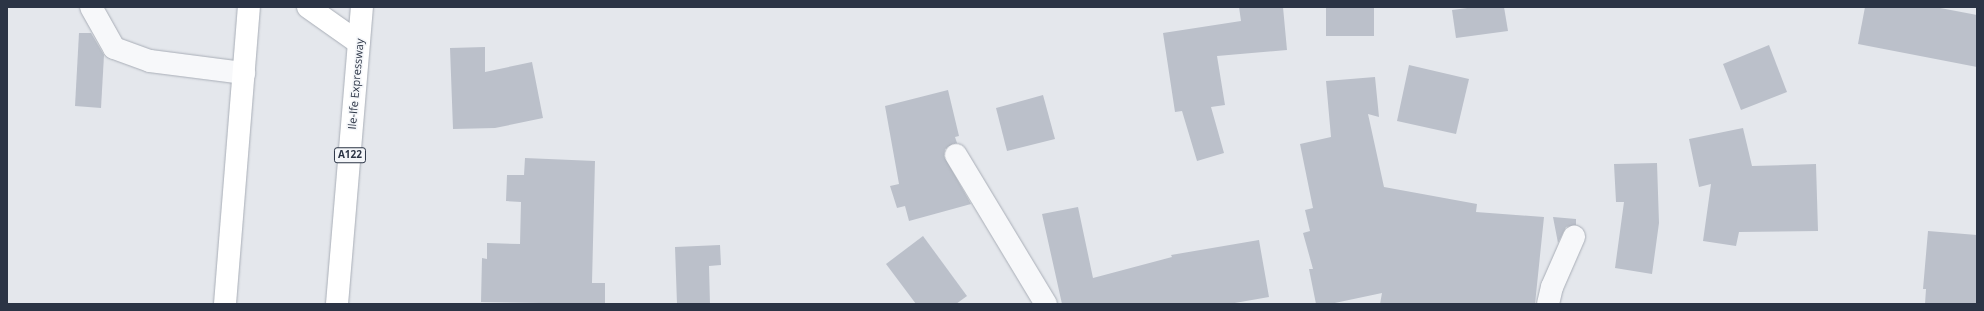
<!DOCTYPE html>
<html>
<head>
<meta charset="utf-8">
<style>
  body { margin:0 }
  #map { position:relative; width:1984px; height:311px; overflow:hidden; background:#e4e7ec; font-family:"Open Sans",sans-serif }
  div>[style] { position:absolute }
  .building>* { inset:0; background:#bbc0ca }
  .roads { filter:drop-shadow(0 0 1px #a9aeb7) drop-shadow(0 0 1px #a9aeb7) }
  .minor>* { height:22px; margin:-11px; padding:0 11px; transform-origin:11px; border-radius:11px; background:#f7f8fa }
  .highway>* { height:22px; margin:-11px; padding:0 11px; transform-origin:11px; border-radius:11px; background:#fff }
  span { translate:-50% -50%; white-space:nowrap; text-align:center; line-height:1.15; -webkit-text-stroke:3px #f4f6f9; paint-order:stroke }
  .shield-label span { padding:1px 3px; background:#f4f6f9; border:1px solid; border-radius:3px; -webkit-text-stroke-width:0 }
  .shield-label { font-size:10px; color:#2b3445; font-weight:700 }
  .street-label { font-size:11px; color:#2b3445 }
  .frame { position:absolute; inset:0; border:8px solid #2b3445; pointer-events:none }
</style>
</head>
<body>
<div id="map">
  <div class="building">
    <div style="clip-path:polygon(1239px 7px,1283px 7px,1287px 50px,1217px 56px,1225px 105px,1211px 107px,1224px 153px,1197px 161px,1182px 111px,1175px 112px,1163px 33px,1241px 21px)"></div>
    <div style="clip-path:polygon(1326px 7px,1374px 7px,1374px 36px,1326px 36px)"></div>
    <div style="clip-path:polygon(1475px 7px,1504px 7px,1508px 31px,1456px 38px,1452px 10px)"></div>
    <div style="clip-path:polygon(1865px 7px,1935px 7px,1977px 15px,1977px 67px,1858px 44px)"></div>
    <div style="clip-path:polygon(79px 33px,91px 33px,104px 55px,101px 108px,75px 106px)"></div>
    <div style="clip-path:polygon(1769px 45px,1787px 92px,1741px 110px,1723px 64px)"></div>
    <div style="clip-path:polygon(485px 47px,485px 72px,532px 62px,543px 118px,495px 128px,453px 129px,450px 48px)"></div>
    <div style="clip-path:polygon(1409px 65px,1469px 79px,1456px 134px,1397px 121px)"></div>
    <div style="clip-path:polygon(1375px 77px,1379px 117px,1368px 114px,1384px 187px,1477px 204px,1476px 212px,1544px 217px,1535px 304px,1380px 304px,1382px 293px,1330px 304px,1316px 304px,1309px 269px,1313px 269px,1303px 233px,1310px 231px,1305px 210px,1313px 208px,1300px 144px,1331px 137px,1326px 81px)"></div>
    <div style="clip-path:polygon(948px 90px,959px 136px,955px 137px,957px 143px,945px 149px,944px 156px,971px 204px,909px 221px,905px 206px,897px 208px,890px 186px,899px 184px,885px 106px)"></div>
    <div style="clip-path:polygon(1043px 95px,1055px 139px,1007px 151px,996px 108px)"></div>
    <div style="clip-path:polygon(1743px 128px,1752px 166px,1816px 164px,1818px 231px,1739px 232px,1736px 246px,1703px 241px,1711px 184px,1699px 187px,1689px 139px)"></div>
    <div style="clip-path:polygon(525px 158px,595px 161px,592px 283px,605px 283px,605px 304px,481px 302px,482px 258px,487px 259px,487px 243px,520px 244px,521px 202px,506px 201px,507px 175px,524px 175px)"></div>
    <div style="clip-path:polygon(1657px 163px,1659px 223px,1652px 274px,1615px 268px,1624px 202px,1616px 202px,1614px 164px)"></div>
    <div style="clip-path:polygon(1078px 207px,1093px 278px,1172px 257px,1171px 255px,1259px 240px,1269px 297px,1229px 304px,1062px 304px,1042px 214px)"></div>
    <div style="clip-path:polygon(1553px 217px,1576px 219px,1576px 225px,1566px 227px,1558px 243px)"></div>
    <div style="clip-path:polygon(1928px 231px,1977px 235px,1977px 304px,1925px 304px,1926px 289px,1923px 289px)"></div>
    <div style="clip-path:polygon(923px 236px,967px 296px,956px 304px,916px 304px,886px 264px)"></div>
    <div style="clip-path:polygon(720px 245px,721px 265px,709px 266px,710px 304px,677px 304px,675px 247px)"></div>
  </div>
  <div class="roads">
    <div class="minor">
      <div style="left:91px;top:7px;width:47px;rotate:60.7deg"></div>
      <div style="left:114px;top:48px;width:38px;rotate:20deg"></div>
      <div style="left:150px;top:61px;width:95px;rotate:7.3deg"></div>
      <div style="left:956px;top:155px;width:174px;rotate:58.9deg"></div>
      <div style="left:1548px;top:304px;width:17px;rotate:-77deg"></div>
      <div style="left:1552px;top:287px;width:55px;rotate:-66.3deg"></div>
    </div>
    <div class="highway">
      <div style="left:308px;top:7px;width:62px;rotate:35.2deg"></div>
      <div style="left:225px;top:304px;width:298px;rotate:-85.4deg"></div>
      <div style="left:337px;top:304px;width:298px;rotate:-85.2deg"></div>
    </div>
  </div>
  <div class="shield-label">
    <span style="left:350px;top:155px">A122</span>
  </div>
  <div class="street-label">
    <span style="left:356px;top:84px;rotate:-85deg">Ile-Ife Expressway</span>
  </div>
  <div class="frame"></div>
</div>
</body>
</html>
